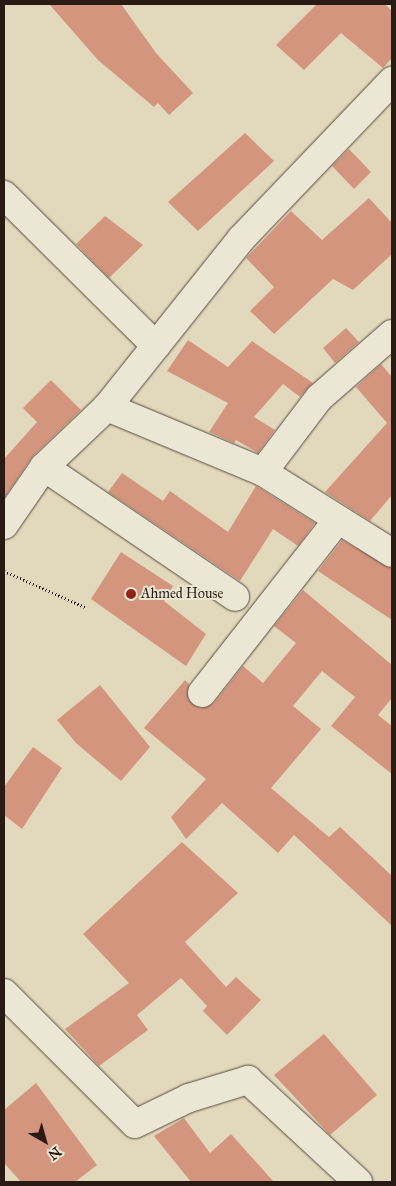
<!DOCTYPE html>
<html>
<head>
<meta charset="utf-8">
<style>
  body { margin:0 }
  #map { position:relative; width:396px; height:1186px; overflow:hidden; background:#e2d9bd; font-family:"IM FELL Great Primer",serif }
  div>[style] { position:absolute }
  .building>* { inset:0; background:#d4957f }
  .path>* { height:3px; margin-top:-1.5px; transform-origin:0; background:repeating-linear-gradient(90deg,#291a14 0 1px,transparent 0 3.5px) }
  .roads { filter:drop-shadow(0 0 1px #574a3e) drop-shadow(0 0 1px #574a3e) }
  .minor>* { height:28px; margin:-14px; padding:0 14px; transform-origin:14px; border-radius:14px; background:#ece6d4 }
  .dots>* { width:14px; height:14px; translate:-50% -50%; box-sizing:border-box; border:2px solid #ece6d4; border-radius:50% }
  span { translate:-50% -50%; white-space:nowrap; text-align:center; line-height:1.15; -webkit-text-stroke:4px #ece6d4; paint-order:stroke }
  .poi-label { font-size:14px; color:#291a14 }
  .left { translate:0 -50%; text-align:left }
  .frame { position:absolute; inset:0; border:5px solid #291a14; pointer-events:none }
  .north { position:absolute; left:20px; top:1116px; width:50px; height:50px; -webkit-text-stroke:4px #ece6d4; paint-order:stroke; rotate:142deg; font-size:14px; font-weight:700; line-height:20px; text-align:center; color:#291a14 }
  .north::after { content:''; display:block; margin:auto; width:18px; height:22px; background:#291a14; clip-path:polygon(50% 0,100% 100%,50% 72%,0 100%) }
</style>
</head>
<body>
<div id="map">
  <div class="building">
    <div style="clip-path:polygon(49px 4px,121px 4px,156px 53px,193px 93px,169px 115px,158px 103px,154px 107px,98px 60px)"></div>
    <div style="clip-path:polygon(317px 4px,385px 4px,392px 11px,392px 58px,383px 68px,341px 33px,304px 70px,276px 45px)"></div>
    <div style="clip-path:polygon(245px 133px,274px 161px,198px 231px,168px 202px)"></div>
    <div style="clip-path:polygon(349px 149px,371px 172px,354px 189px,332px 166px)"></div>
    <div style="clip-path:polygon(369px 198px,392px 223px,392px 254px,353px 290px,333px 279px,274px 334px,250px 311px,274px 287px,246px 258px,291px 211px,322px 240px)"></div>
    <div style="clip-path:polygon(105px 216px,143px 245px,109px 278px,76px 244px)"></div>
    <div style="clip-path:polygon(346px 328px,359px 342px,335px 363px,323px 348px)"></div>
    <div style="clip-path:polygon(188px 340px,228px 367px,252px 341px,313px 383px,300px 397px,283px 384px,254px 417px,275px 430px,258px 453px,236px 440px,234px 443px,209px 432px,228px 403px,167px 371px)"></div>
    <div style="clip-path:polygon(381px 364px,392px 377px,392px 495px,370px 521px,325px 492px,387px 423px,356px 387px)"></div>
    <div style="clip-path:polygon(51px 380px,81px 410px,33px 456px,4px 498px,4px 459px,37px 422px,23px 408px)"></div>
    <div style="clip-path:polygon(122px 473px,163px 501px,170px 491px,228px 532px,256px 486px,315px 523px,298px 546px,273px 529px,240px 581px,108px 492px)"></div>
    <div style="clip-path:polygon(342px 540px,392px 568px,392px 620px,318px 571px)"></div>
    <div style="clip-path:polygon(121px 552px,173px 586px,164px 601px,206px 634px,186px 666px,91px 599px)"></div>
    <div style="clip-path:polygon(303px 590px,392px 665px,392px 698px,378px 715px,392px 726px,392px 774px,331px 726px,355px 697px,322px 671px,293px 706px,321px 729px,271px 788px,329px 837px,340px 827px,392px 876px,392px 926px,294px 835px,278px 853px,222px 803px,186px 839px,171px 817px,206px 779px,144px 728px,185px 680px,189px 684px,188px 699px,200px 708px,214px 703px,243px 666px,263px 683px,296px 643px,274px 626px)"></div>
    <div style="clip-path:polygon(100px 685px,150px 747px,121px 781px,76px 743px,57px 720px)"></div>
    <div style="clip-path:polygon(33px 747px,62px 768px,22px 829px,4px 815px,4px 787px)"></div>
    <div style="clip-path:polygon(182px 842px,238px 893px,185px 942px,226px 987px,236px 977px,261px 1000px,227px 1035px,203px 1011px,207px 1006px,181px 978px,137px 1015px,148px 1030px,99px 1066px,65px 1029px,129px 983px,83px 934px)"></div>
    <div style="clip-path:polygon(324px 1034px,377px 1095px,330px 1135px,274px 1075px)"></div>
    <div style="clip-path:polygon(36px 1083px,97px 1165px,75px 1182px,21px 1182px,4px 1163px,4px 1110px)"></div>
    <div style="clip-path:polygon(184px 1118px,210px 1153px,231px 1134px,274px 1182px,191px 1182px,154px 1136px)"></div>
  </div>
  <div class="path">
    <div style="left:4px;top:571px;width:89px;rotate:24deg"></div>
  </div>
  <div class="roads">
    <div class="minor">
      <div style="left:4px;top:195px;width:214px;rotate:44.8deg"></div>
      <div style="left:107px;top:407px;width:169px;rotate:22.6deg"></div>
      <div style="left:263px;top:472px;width:152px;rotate:32.1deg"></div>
      <div style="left:44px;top:467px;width:231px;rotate:34.2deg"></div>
      <div style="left:263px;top:472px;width:93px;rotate:-52.9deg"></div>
      <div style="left:319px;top:398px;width:97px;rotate:-41.2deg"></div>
      <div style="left:4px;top:525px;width:70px;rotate:-55.4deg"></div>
      <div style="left:44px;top:467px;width:87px;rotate:-43.6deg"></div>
      <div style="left:107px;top:407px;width:215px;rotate:-51.4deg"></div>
      <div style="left:241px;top:239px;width:219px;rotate:-46.3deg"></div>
      <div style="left:202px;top:693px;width:217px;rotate:-51.9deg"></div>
      <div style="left:4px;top:993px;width:185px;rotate:45deg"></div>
      <div style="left:135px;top:1124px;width:60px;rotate:-25.7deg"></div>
      <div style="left:189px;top:1098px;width:62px;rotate:-17deg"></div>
      <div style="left:248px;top:1080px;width:150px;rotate:42.8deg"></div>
    </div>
  </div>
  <div class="dots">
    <div style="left:131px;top:594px;background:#8f2418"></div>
  </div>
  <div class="poi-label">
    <span class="left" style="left:141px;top:594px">Ahmed House</span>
  </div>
  <div class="frame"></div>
  <div class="north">N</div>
</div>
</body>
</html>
